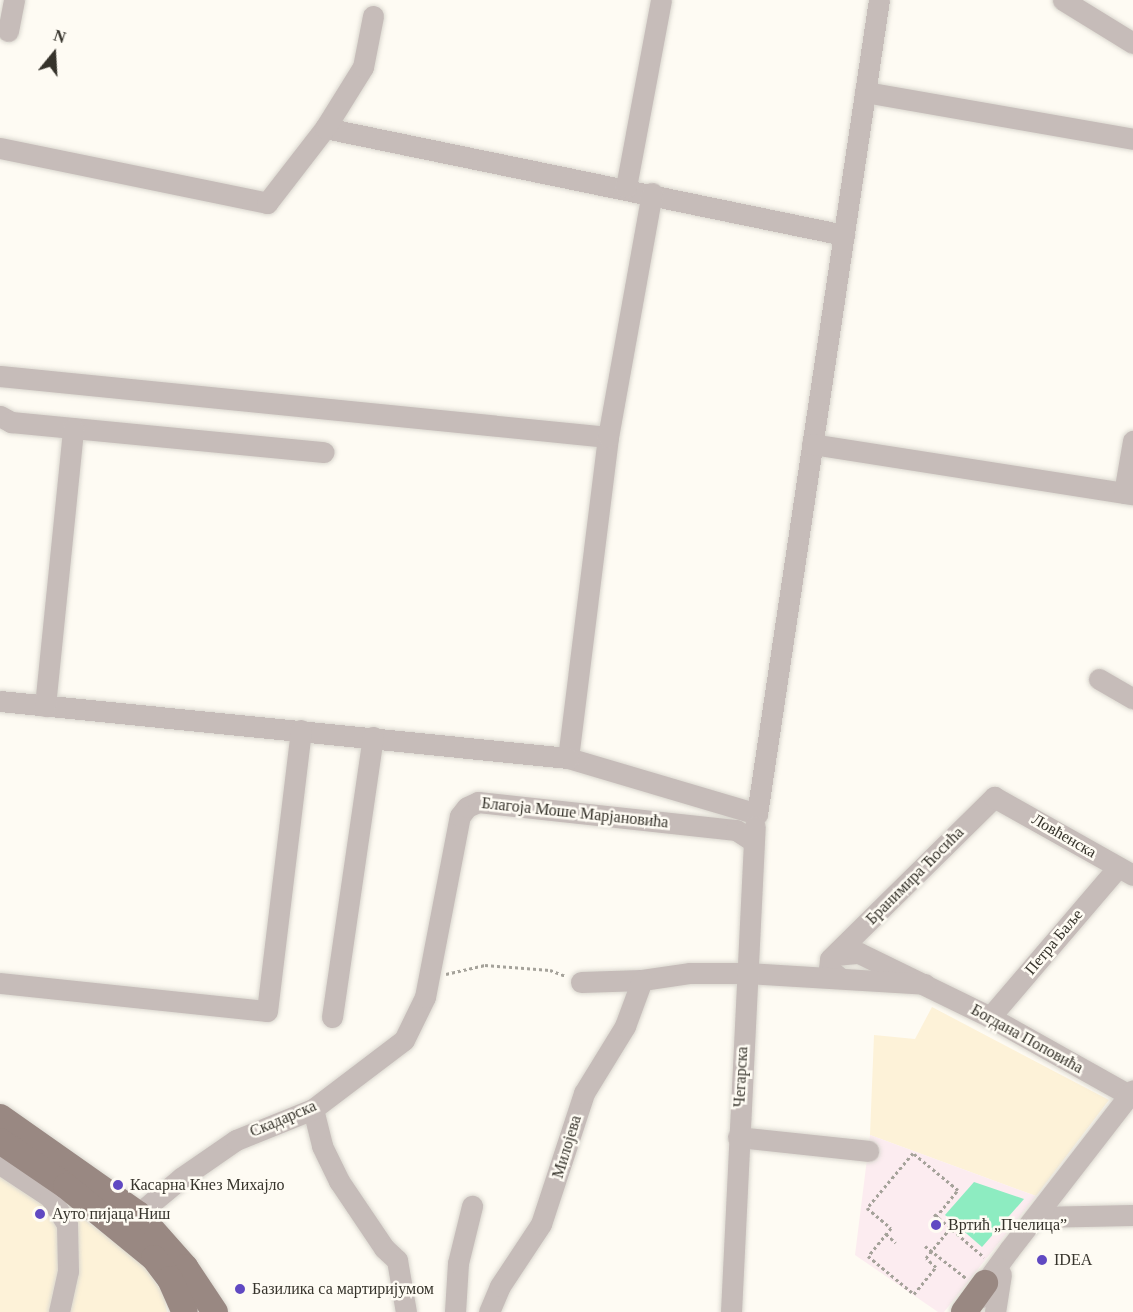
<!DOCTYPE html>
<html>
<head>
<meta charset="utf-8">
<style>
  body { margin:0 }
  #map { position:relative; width:1133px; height:1312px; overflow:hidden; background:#fefbf3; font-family:"Times New Roman",serif }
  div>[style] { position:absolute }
  .built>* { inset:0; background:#fdf2d8 }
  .education>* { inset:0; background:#fcecf0 }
  .green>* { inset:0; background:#8decc1 }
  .path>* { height:3px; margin-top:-1.5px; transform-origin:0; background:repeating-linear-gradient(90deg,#a5a29a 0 3px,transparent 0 6px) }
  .roads { filter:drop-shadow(0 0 2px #dad7cf) drop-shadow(0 0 2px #dad7cf) }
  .minor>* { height:21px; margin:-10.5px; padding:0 10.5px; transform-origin:10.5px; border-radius:10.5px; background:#c6bcb9 }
  .major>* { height:26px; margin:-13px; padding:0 13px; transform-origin:13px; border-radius:13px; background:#998882 }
  .dots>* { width:16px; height:16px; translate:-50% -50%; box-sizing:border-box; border:3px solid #fefbf3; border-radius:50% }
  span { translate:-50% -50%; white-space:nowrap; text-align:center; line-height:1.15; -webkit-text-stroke:5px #fefbf3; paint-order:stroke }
  .street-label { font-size:16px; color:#36332b }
  .poi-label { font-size:16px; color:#36332b }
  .left { translate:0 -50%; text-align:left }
  .north { position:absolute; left:24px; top:24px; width:60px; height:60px; -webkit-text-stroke:4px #fefbf3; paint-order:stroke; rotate:18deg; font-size:16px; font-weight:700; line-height:24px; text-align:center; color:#36332b }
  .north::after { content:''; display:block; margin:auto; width:21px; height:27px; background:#36332b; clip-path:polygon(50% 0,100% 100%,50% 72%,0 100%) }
</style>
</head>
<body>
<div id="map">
  <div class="built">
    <div style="clip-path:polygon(932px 1007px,1109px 1100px,1036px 1196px,870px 1135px,874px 1035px,915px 1039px)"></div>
    <div style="clip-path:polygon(0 1159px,140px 1260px,164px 1295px,167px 1312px,0 1312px)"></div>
  </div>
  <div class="education">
    <div style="clip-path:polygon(870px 1135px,1036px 1196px,944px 1312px,938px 1312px,855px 1255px)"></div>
  </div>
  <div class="green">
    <div style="clip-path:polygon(974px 1182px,1024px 1199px,982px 1247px,945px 1215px)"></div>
  </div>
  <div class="path">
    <div style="left:446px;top:974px;width:40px;rotate:-13deg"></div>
    <div style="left:485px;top:965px;width:65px;rotate:4.4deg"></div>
    <div style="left:550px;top:970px;width:17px;rotate:21deg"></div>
    <div style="left:934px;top:1214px;width:66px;rotate:40.7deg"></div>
    <div style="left:936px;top:1217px;width:35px;rotate:-51deg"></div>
    <div style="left:958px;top:1190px;width:58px;rotate:-140.6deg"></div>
    <div style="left:913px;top:1153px;width:72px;rotate:129.9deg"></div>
    <div style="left:867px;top:1208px;width:31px;rotate:40deg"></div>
    <div style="left:891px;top:1228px;width:36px;rotate:129deg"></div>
    <div style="left:868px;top:1256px;width:60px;rotate:39.6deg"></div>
    <div style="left:914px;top:1294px;width:35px;rotate:-51deg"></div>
    <div style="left:936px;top:1267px;width:13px;rotate:-138deg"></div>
    <div style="left:926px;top:1258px;width:38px;rotate:-51deg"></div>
    <div style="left:886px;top:1234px;width:13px;rotate:42deg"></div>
    <div style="left:925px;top:1246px;width:52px;rotate:38deg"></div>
  </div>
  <div class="roads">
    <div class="minor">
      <div style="left:1063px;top:0;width:82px;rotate:31.6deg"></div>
      <div style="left:8px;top:31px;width:32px;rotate:-79deg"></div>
      <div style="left:865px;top:92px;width:272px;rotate:9.9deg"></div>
      <div style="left:325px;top:128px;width:530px;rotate:11.65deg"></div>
      <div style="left:0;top:148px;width:273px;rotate:11.6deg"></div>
      <div style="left:267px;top:203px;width:95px;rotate:-52.3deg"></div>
      <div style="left:325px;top:128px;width:72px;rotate:-58.1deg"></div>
      <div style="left:363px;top:67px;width:52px;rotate:-78.9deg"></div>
      <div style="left:626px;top:187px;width:190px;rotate:-79.4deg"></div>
      <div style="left:0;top:376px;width:611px;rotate:5.73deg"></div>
      <div style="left:608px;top:437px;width:323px;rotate:97.1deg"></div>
      <div style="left:568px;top:758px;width:197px;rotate:16.5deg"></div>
      <div style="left:757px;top:814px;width:823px;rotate:-81.48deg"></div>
      <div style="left:0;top:416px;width:13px;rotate:29deg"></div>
      <div style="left:11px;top:422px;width:314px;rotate:5.5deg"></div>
      <div style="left:608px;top:437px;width:248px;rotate:-79.8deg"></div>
      <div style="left:812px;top:444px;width:325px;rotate:8.9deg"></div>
      <div style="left:1124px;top:493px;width:53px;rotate:-80.2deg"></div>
      <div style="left:1099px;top:679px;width:39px;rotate:30deg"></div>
      <div style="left:0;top:701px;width:571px;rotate:5.73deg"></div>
      <div style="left:45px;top:706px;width:279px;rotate:-84.2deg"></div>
      <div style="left:835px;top:955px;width:24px;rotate:-5deg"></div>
      <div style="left:859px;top:953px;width:146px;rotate:26deg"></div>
      <div style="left:990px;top:1017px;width:159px;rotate:29.3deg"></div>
      <div style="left:840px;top:978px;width:14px;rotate:-141deg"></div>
      <div style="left:829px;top:969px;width:10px;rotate:-84deg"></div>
      <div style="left:830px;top:959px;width:231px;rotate:-44.6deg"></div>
      <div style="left:994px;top:797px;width:159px;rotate:29.3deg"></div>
      <div style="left:581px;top:982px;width:61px;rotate:-1.9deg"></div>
      <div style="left:642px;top:980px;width:49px;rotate:-8.3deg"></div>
      <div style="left:690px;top:973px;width:57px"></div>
      <div style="left:747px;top:973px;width:178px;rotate:3.5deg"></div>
      <div style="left:0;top:983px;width:268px;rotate:6deg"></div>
      <div style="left:267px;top:1011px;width:283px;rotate:-83.1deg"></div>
      <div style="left:332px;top:1017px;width:283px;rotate:-81.7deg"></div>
      <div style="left:990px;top:1017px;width:197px;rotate:-49.5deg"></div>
      <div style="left:313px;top:1109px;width:38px;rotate:76deg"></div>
      <div style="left:322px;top:1146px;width:39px;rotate:64deg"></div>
      <div style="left:339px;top:1181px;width:81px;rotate:56.1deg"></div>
      <div style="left:384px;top:1248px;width:18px;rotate:43deg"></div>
      <div style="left:397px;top:1260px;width:53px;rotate:80.2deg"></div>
      <div style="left:738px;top:1137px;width:131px;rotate:6.1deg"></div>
      <div style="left:0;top:1164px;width:60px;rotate:33.4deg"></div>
      <div style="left:50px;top:1197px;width:32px;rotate:58deg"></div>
      <div style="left:67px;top:1224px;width:47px;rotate:88.8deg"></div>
      <div style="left:68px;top:1271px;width:42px;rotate:102.4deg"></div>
      <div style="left:138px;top:1214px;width:56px;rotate:-39.9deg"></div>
      <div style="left:181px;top:1178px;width:67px;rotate:-34.6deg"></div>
      <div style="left:236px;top:1140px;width:83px;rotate:-21.9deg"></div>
      <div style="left:313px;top:1109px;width:114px;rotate:-37.2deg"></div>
      <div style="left:404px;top:1040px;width:48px;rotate:-64deg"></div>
      <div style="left:425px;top:997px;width:184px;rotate:-79.1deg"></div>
      <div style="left:460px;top:816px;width:11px;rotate:-52deg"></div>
      <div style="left:467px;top:807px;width:12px;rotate:-24deg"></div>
      <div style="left:478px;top:802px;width:260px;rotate:6.2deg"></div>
      <div style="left:736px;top:830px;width:20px;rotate:33deg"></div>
      <div style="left:1036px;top:1217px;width:97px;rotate:-1.2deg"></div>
      <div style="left:981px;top:1297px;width:15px;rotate:-74deg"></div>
      <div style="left:985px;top:1283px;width:41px;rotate:-54deg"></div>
      <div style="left:1009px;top:1250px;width:202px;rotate:-52.2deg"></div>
      <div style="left:455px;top:1312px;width:49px;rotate:-86.5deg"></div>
      <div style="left:458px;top:1263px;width:59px;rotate:-76.2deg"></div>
      <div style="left:489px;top:1312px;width:28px;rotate:-67deg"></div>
      <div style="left:500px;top:1286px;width:74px;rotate:-56.5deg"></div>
      <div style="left:541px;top:1224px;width:138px;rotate:-71.8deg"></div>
      <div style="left:584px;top:1093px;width:79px;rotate:-58.5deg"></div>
      <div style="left:625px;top:1026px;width:49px;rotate:-69.7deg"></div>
      <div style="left:731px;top:1312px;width:486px;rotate:-87.2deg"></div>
      <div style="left:995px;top:1312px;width:38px;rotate:-81deg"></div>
    </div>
    <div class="major">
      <div style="left:0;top:1117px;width:169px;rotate:35.1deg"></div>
      <div style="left:138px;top:1214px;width:71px;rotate:48.4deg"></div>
      <div style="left:185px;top:1267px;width:54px;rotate:56.3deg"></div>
      <div style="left:0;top:1141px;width:80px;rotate:34.3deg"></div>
      <div style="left:66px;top:1186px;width:114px;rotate:39.3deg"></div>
      <div style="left:154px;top:1258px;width:26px;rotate:53deg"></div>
      <div style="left:170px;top:1279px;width:36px;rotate:66deg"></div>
      <div style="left:964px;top:1312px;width:36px;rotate:-54deg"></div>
    </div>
  </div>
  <div class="dots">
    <div style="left:118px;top:1185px;background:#6049c2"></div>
    <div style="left:40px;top:1214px;background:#6049c2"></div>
    <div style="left:936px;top:1225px;background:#6049c2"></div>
    <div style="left:1042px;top:1260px;background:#6049c2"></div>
    <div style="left:240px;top:1289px;background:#6049c2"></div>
  </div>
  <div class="street-label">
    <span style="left:575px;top:813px;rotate:6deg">Благоја Моше Марјановића</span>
    <span style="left:1064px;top:836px;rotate:30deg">Ловћенска</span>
    <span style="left:915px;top:876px;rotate:-45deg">Бранимира Ћосића</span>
    <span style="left:1054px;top:942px;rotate:-50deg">Петра Баље</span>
    <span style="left:1027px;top:1039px;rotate:29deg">Богдана Поповића</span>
    <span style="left:741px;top:1077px;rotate:-87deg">Чегарска</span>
    <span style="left:283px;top:1119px;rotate:-23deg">Скадарска</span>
    <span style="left:567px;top:1147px;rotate:-73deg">Милојева</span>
  </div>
  <div class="poi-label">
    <span class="left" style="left:130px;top:1185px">Касарна Кнез Михајло</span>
    <span class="left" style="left:52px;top:1214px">Ауто пијаца Ниш</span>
    <span class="left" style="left:948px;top:1225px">Вртић „Пчелица”</span>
    <span class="left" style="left:1054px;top:1260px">IDEA</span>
    <span class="left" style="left:252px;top:1289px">Базилика са мартиријумом</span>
  </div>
  <div class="north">N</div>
</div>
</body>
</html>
